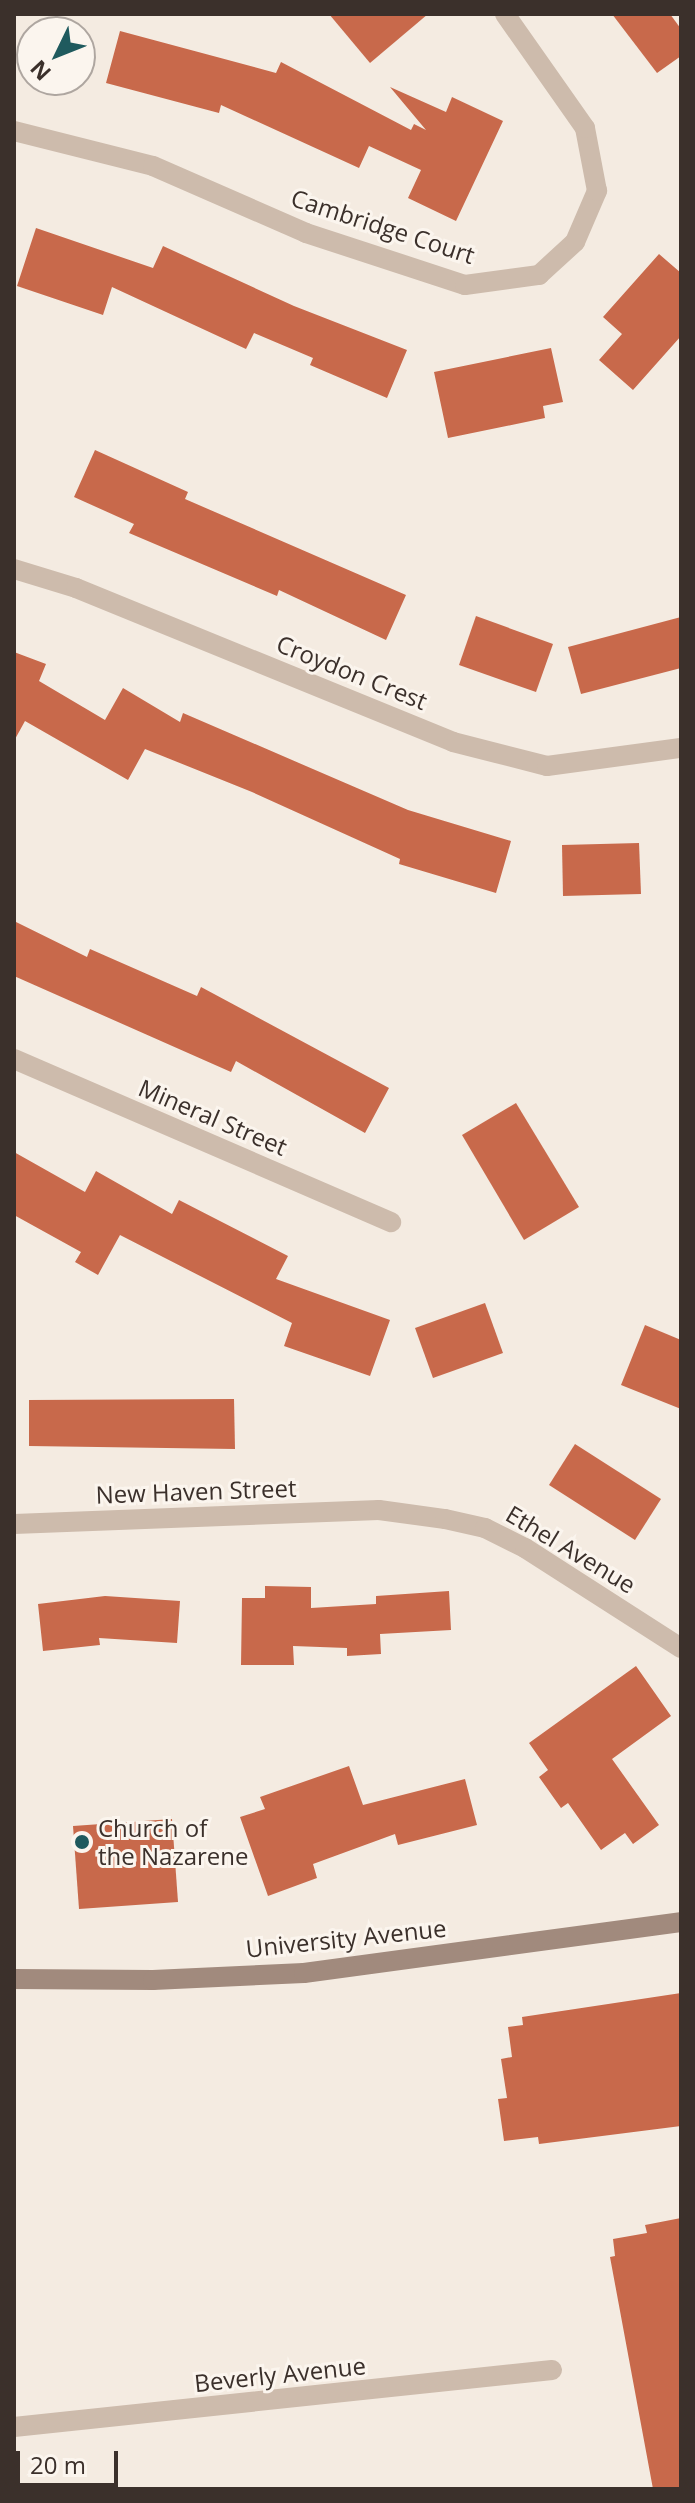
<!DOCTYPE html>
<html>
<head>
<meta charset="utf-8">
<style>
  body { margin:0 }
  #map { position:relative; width:695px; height:2503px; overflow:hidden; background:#f4ebe1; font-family:"Open Sans",sans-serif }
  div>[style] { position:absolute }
  .building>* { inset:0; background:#c8694b }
  .minor>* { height:20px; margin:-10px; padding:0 10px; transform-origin:10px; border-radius:10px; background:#cdbbac }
  .secondary>* { height:20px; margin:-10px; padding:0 10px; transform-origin:10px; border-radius:10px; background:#a18a7d }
  .dots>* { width:22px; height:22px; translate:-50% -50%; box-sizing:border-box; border:4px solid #fbf5ee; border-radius:50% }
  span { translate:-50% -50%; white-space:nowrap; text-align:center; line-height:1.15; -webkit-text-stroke:6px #fbf5ee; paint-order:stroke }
  .street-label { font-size:24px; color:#3b302b }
  .poi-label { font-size:24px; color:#3b302b }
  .left { translate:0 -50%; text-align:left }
  .frame { position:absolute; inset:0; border:16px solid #3b302b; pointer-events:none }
  .north { position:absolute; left:16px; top:16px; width:80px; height:80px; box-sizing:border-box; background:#fbf5ee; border:2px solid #aea6a0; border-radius:50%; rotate:227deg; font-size:22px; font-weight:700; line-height:32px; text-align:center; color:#3b302b }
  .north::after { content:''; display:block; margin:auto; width:28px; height:36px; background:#1f5a5e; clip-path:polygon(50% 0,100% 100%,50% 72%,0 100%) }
  .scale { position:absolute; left:16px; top:2451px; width:102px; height:36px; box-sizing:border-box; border:4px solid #3b302b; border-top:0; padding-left:10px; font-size:24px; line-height:28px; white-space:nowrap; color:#3b302b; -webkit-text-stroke:6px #fbf5ee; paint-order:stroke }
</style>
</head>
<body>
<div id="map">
  <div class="building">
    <div style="clip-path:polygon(329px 14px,428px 14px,370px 63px)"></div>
    <div style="clip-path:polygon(612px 14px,670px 14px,681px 29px,681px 56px,657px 73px)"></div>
    <div style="clip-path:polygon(120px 31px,276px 73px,281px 62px,411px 130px,414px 124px,426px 130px,390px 87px,446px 112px,452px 97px,503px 121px,456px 221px,408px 198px,421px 170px,369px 146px,359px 168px,221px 105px,219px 113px,106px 83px)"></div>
    <div style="clip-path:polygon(36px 228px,153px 268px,163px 246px,294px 306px,407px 350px,387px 398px,310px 365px,313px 358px,254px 333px,246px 349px,112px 287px,103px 315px,17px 286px)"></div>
    <div style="clip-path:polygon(659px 254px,681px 273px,681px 336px,633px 390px,599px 360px,622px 334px,603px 317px)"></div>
    <div style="clip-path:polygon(551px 348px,563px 402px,543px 406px,545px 418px,448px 438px,434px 372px)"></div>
    <div style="clip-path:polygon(95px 450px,188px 492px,185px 499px,406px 595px,386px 640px,279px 590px,277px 596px,129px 533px,134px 524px,74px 497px)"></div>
    <div style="clip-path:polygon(476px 616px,553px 644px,536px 692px,459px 665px)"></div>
    <div style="clip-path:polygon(681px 617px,681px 668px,581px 694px,568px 647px)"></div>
    <div style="clip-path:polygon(14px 652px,46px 664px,39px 681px,105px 720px,123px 688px,180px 722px,183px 713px,408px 810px,511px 841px,496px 893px,399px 864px,400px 859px,252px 792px,145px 749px,128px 780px,25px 721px,14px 741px)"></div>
    <div style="clip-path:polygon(639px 843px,641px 894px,563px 896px,562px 845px)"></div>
    <div style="clip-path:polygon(14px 921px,87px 957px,90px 949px,197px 996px,201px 987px,389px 1088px,365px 1133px,236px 1061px,231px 1072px,14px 976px)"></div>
    <div style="clip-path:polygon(516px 1103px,579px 1207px,524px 1240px,462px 1135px)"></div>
    <div style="clip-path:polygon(14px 1152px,85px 1192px,96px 1171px,172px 1214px,179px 1200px,288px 1256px,276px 1279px,390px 1320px,370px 1376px,284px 1346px,292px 1323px,120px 1235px,98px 1275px,75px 1262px,81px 1252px,14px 1215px)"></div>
    <div style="clip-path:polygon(485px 1303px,503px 1353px,433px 1378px,415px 1328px)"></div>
    <div style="clip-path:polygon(645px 1325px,681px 1340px,681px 1409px,621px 1385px)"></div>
    <div style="clip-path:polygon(234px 1399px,235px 1449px,29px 1446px,29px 1400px)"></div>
    <div style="clip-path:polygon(575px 1444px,661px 1499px,635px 1540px,549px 1485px)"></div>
    <div style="clip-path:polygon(265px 1586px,311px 1587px,311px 1608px,376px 1604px,376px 1596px,449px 1591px,451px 1630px,380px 1634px,381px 1654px,347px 1656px,347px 1648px,293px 1646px,294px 1665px,241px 1665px,242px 1598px,265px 1598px)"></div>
    <div style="clip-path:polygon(105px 1596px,180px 1601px,177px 1643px,99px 1638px,100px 1645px,43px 1651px,38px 1604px)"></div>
    <div style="clip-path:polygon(636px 1666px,671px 1716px,612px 1759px,659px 1825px,633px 1844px,625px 1833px,601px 1850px,568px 1803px,561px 1808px,539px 1777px,548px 1770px,529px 1743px)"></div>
    <div style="clip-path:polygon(349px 1766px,363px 1805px,465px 1779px,477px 1825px,398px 1845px,395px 1834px,313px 1864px,317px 1878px,268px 1896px,240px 1817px,265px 1809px,260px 1797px)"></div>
    <div style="clip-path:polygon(172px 1819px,178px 1902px,79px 1909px,73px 1826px)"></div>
    <div style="clip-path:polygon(681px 1993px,681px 2126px,539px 2144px,538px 2137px,504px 2141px,498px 2099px,507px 2098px,501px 2059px,512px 2057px,508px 2027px,523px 2025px,522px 2017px)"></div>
    <div style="clip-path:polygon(681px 2218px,681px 2489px,653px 2489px,610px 2257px,615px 2256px,613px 2239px,647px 2233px,645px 2225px)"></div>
  </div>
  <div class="minor">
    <div style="left:14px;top:131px;width:143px;rotate:14.1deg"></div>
    <div style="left:153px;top:166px;width:167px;rotate:23.6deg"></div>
    <div style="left:306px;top:233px;width:167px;rotate:18.1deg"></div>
    <div style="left:465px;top:285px;width:75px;rotate:-7.7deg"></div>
    <div style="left:539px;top:275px;width:49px;rotate:-42.5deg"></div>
    <div style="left:575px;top:242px;width:56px;rotate:-66.7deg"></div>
    <div style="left:597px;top:191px;width:64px;rotate:-100.8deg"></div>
    <div style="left:585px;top:128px;width:139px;rotate:-125.1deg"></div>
    <div style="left:14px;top:569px;width:65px;rotate:17deg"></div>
    <div style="left:76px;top:588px;width:407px;rotate:22.2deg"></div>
    <div style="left:453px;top:742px;width:97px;rotate:14.3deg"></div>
    <div style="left:547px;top:766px;width:135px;rotate:-7.7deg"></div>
    <div style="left:14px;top:1059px;width:411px;rotate:23.4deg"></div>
    <div style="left:14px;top:1524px;width:365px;rotate:-2.2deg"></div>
    <div style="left:379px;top:1510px;width:67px;rotate:7.8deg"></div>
    <div style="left:445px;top:1519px;width:41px;rotate:12.7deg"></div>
    <div style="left:485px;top:1528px;width:45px;rotate:26.6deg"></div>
    <div style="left:525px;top:1548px;width:185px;rotate:32.7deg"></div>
    <div style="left:14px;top:2427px;width:541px;rotate:-6.05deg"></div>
  </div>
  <div class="secondary">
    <div style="left:14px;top:1979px;width:139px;rotate:0.4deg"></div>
    <div style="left:153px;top:1980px;width:151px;rotate:-2.7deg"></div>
    <div style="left:304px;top:1973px;width:380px;rotate:-7.7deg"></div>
  </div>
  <div class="dots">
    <div style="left:82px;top:1842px;background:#1f5a5e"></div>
  </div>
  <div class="street-label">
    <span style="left:383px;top:226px;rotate:18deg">Cambridge Court</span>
    <span style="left:352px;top:672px;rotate:22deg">Croydon Crest</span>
    <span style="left:213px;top:1117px;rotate:23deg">Mineral Street</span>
    <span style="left:196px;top:1491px;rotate:-2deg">New Haven Street</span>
    <span style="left:571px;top:1549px;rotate:31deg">Ethel Avenue</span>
    <span style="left:346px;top:1938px;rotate:-6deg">University Avenue</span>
    <span style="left:280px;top:2374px;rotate:-6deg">Beverly Avenue</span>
  </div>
  <div class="poi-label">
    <span class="left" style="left:98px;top:1842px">Church of<br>the Nazarene</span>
  </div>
  <div class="frame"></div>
  <div class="north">N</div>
  <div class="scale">20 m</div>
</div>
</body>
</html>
